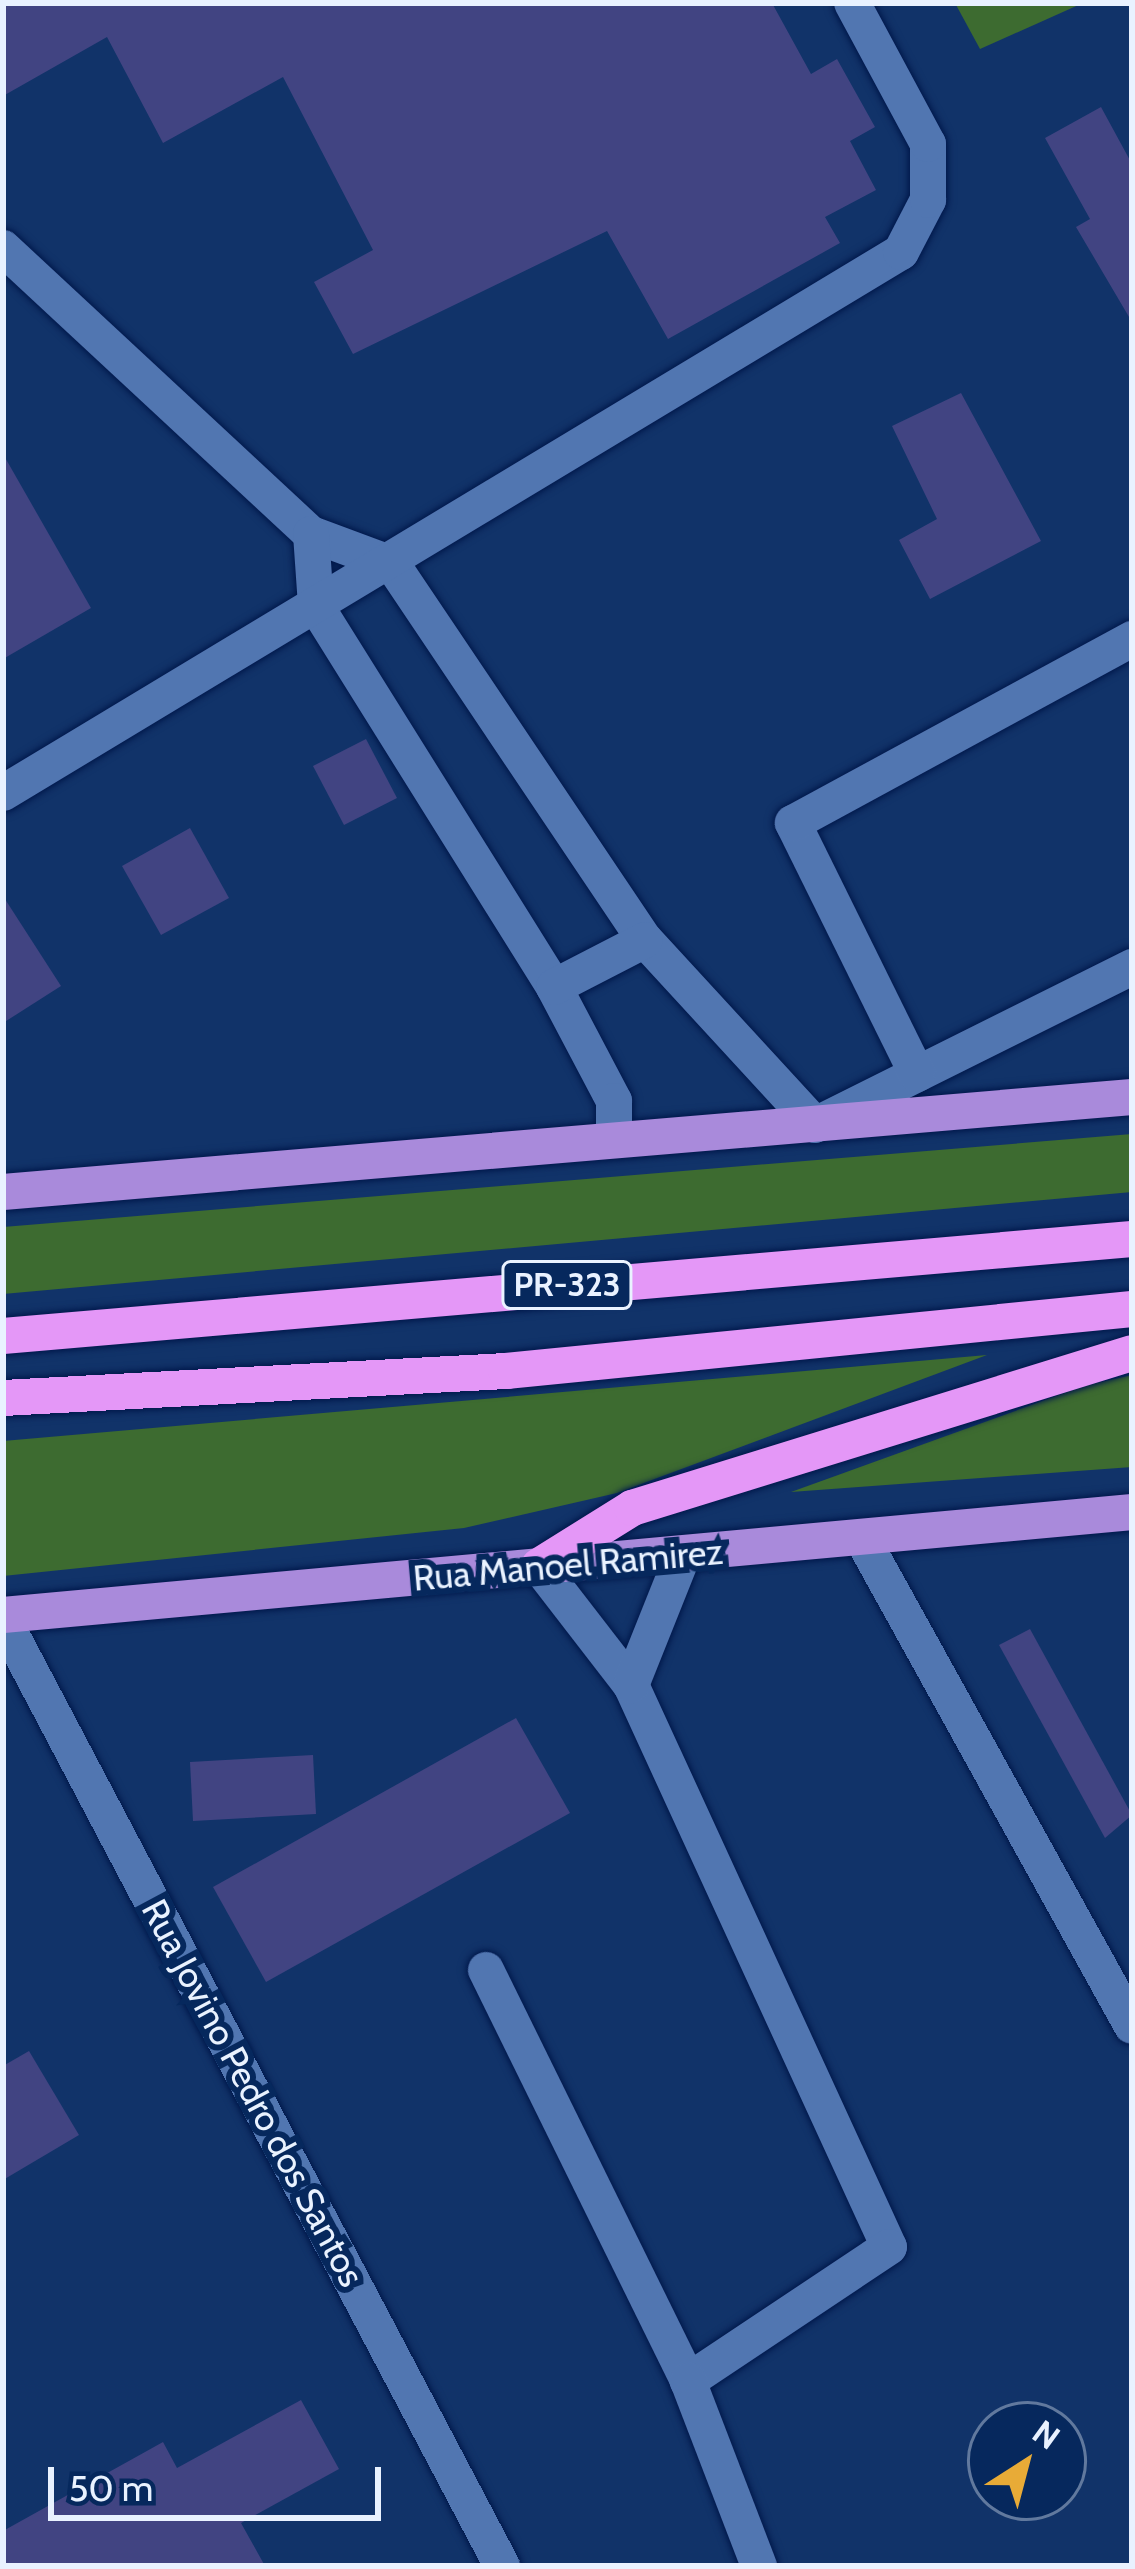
<!DOCTYPE html>
<html>
<head>
<meta charset="utf-8">
<style>
  body { margin:0 }
  #map { position:relative; width:1135px; height:2569px; overflow:hidden; background:#113369; font-family:Cabin,sans-serif }
  div>[style] { position:absolute }
  .green>* { inset:0; background:#3d6b30 }
  .building>* { inset:0; background:#414482 }
  .roads { filter:drop-shadow(0 0 3px #00184b) drop-shadow(0 0 3px #00184b) }
  .minor>* { height:36px; margin:-18px; padding:0 18px; transform-origin:18px; border-radius:18px; background:#5176b1 }
  .major>* { height:36px; margin:-18px; padding:0 18px; transform-origin:18px; border-radius:18px; background:#a98adb }
  .highway>* { height:36px; margin:-18px; padding:0 18px; transform-origin:18px; border-radius:18px; background:#e497f7 }
  span { translate:-50% -50%; white-space:nowrap; text-align:center; line-height:1.15; -webkit-text-stroke:12px #06285d; paint-order:stroke }
  .shield-label span { padding:3px 9px; background:#06285d; border:3px solid; border-radius:9px; -webkit-text-stroke-width:0 }
  .shield-label { font-size:33px; color:#e9f2ff; font-weight:700 }
  .street-label { font-size:36px; color:#e9f2ff }
  .frame { position:absolute; inset:0; border:6px solid #e9f2ff; pointer-events:none }
  .north { position:absolute; left:967px; top:2401px; width:120px; height:120px; box-sizing:border-box; background:#06285d; border:3px solid #61799e; border-radius:50%; rotate:36deg; font-size:33px; font-weight:700; line-height:48px; text-align:center; color:#e9f2ff }
  .north::after { content:''; display:block; margin:auto; width:42px; height:54px; background:#e8ab37; clip-path:polygon(50% 0,100% 100%,50% 72%,0 100%) }
  .scale { position:absolute; left:48px; top:2467px; width:333px; height:54px; box-sizing:border-box; border:6px solid #e9f2ff; border-top:0; padding-left:15px; font-size:36px; line-height:42px; white-space:nowrap; color:#e9f2ff; -webkit-text-stroke:9px #06285d; paint-order:stroke }
</style>
</head>
<body>
<div id="map">
  <div class="green">
    <div style="clip-path:polygon(955px 3px,1083px 3px,980px 49px)"></div>
    <div style="clip-path:polygon(1132px 1134px,1132px 1192px,3px 1294px,3px 1227px)"></div>
    <div style="clip-path:polygon(987px 1355px,617px 1493px,464px 1528px,3px 1576px,3px 1441px)"></div>
    <div style="clip-path:polygon(1132px 1375px,1132px 1467px,791px 1492px,1084px 1386px)"></div>
  </div>
  <div class="building">
    <div style="clip-path:polygon(3px 3px,772px 3px,811px 74px,837px 59px,875px 127px,850px 141px,876px 190px,825px 217px,840px 243px,668px 339px,607px 231px,353px 354px,314px 282px,373px 250px,283px 77px,163px 143px,107px 37px,3px 96px)"></div>
    <div style="clip-path:polygon(1101px 107px,1132px 164px,1132px 322px,1076px 227px,1090px 219px,1045px 138px)"></div>
    <div style="clip-path:polygon(961px 393px,1041px 541px,930px 599px,899px 540px,937px 519px,892px 426px)"></div>
    <div style="clip-path:polygon(3px 454px,91px 608px,3px 659px)"></div>
    <div style="clip-path:polygon(366px 739px,397px 798px,344px 825px,313px 766px)"></div>
    <div style="clip-path:polygon(190px 828px,229px 898px,161px 935px,122px 866px)"></div>
    <div style="clip-path:polygon(3px 896px,61px 986px,3px 1023px)"></div>
    <div style="clip-path:polygon(1030px 1629px,1132px 1815px,1105px 1838px,999px 1645px)"></div>
    <div style="clip-path:polygon(516px 1718px,570px 1813px,266px 1982px,213px 1887px)"></div>
    <div style="clip-path:polygon(313px 1755px,316px 1814px,193px 1821px,190px 1762px)"></div>
    <div style="clip-path:polygon(29px 2051px,79px 2135px,3px 2180px,3px 2066px)"></div>
    <div style="clip-path:polygon(301px 2400px,339px 2469px,241px 2523px,265px 2566px,3px 2566px,3px 2531px,163px 2442px,177px 2468px)"></div>
  </div>
  <div class="roads">
    <div class="minor">
      <div style="left:3px;top:248px;width:420px;rotate:42.9deg"></div>
      <div style="left:311px;top:534px;width:86px;rotate:20.3deg"></div>
      <div style="left:392px;top:564px;width:453px;rotate:56.1deg"></div>
      <div style="left:645px;top:940px;width:251px;rotate:47.4deg"></div>
      <div style="left:815px;top:1125px;width:354px;rotate:-26.5deg"></div>
      <div style="left:311px;top:534px;width:72px;rotate:86deg"></div>
      <div style="left:316px;top:606px;width:449px;rotate:58deg"></div>
      <div style="left:554px;top:987px;width:129px;rotate:62.2deg"></div>
      <div style="left:614px;top:1101px;width:37px;rotate:90deg"></div>
      <div style="left:3px;top:793px;width:1048px;rotate:-31.07deg"></div>
      <div style="left:901px;top:252px;width:59px;rotate:-62.6deg"></div>
      <div style="left:928px;top:200px;width:56px;rotate:-90deg"></div>
      <div style="left:928px;top:144px;width:160px;rotate:-118.3deg"></div>
      <div style="left:554px;top:987px;width:102px;rotate:-27.3deg"></div>
      <div style="left:917px;top:1074px;width:280px;rotate:-116.3deg"></div>
      <div style="left:793px;top:823px;width:386px;rotate:-28.5deg"></div>
      <div style="left:863px;top:1540px;width:555px;rotate:61.04deg"></div>
      <div style="left:539px;top:1566px;width:150px;rotate:52.3deg"></div>
      <div style="left:631px;top:1685px;width:618px;rotate:65.34deg"></div>
      <div style="left:889px;top:2247px;width:242px;rotate:146.3deg"></div>
      <div style="left:3px;top:1619px;width:1070px;rotate:62.21deg"></div>
      <div style="left:631px;top:1685px;width:140px;rotate:-68.2deg"></div>
      <div style="left:486px;top:1970px;width:458px;rotate:63.8deg"></div>
      <div style="left:688px;top:2381px;width:198px;rotate:69deg"></div>
    </div>
    <div class="major">
      <div style="left:3px;top:1192px;width:1133px;rotate:-4.81deg"></div>
      <div style="left:3px;top:1615px;width:1134px;rotate:-5.21deg"></div>
    </div>
    <div class="highway">
      <div style="left:3px;top:1336px;width:1133px;rotate:-4.91deg"></div>
      <div style="left:3px;top:1398px;width:504px;rotate:-3.07deg"></div>
      <div style="left:506px;top:1371px;width:629px;rotate:-5.66deg"></div>
      <div style="left:539px;top:1566px;width:110px;rotate:-31.9deg"></div>
      <div style="left:632px;top:1508px;width:523px;rotate:-17.22deg"></div>
    </div>
  </div>
  <div class="shield-label">
    <span style="left:567px;top:1285px">PR-323</span>
  </div>
  <div class="street-label">
    <span style="left:568px;top:1565px;rotate:-5deg">Rua Manoel Ramirez</span>
    <span style="left:253px;top:2093px;rotate:62deg">Rua Jovino Pedro dos Santos</span>
  </div>
  <div class="frame"></div>
  <div class="north">N</div>
  <div class="scale">50 m</div>
</div>
</body>
</html>
